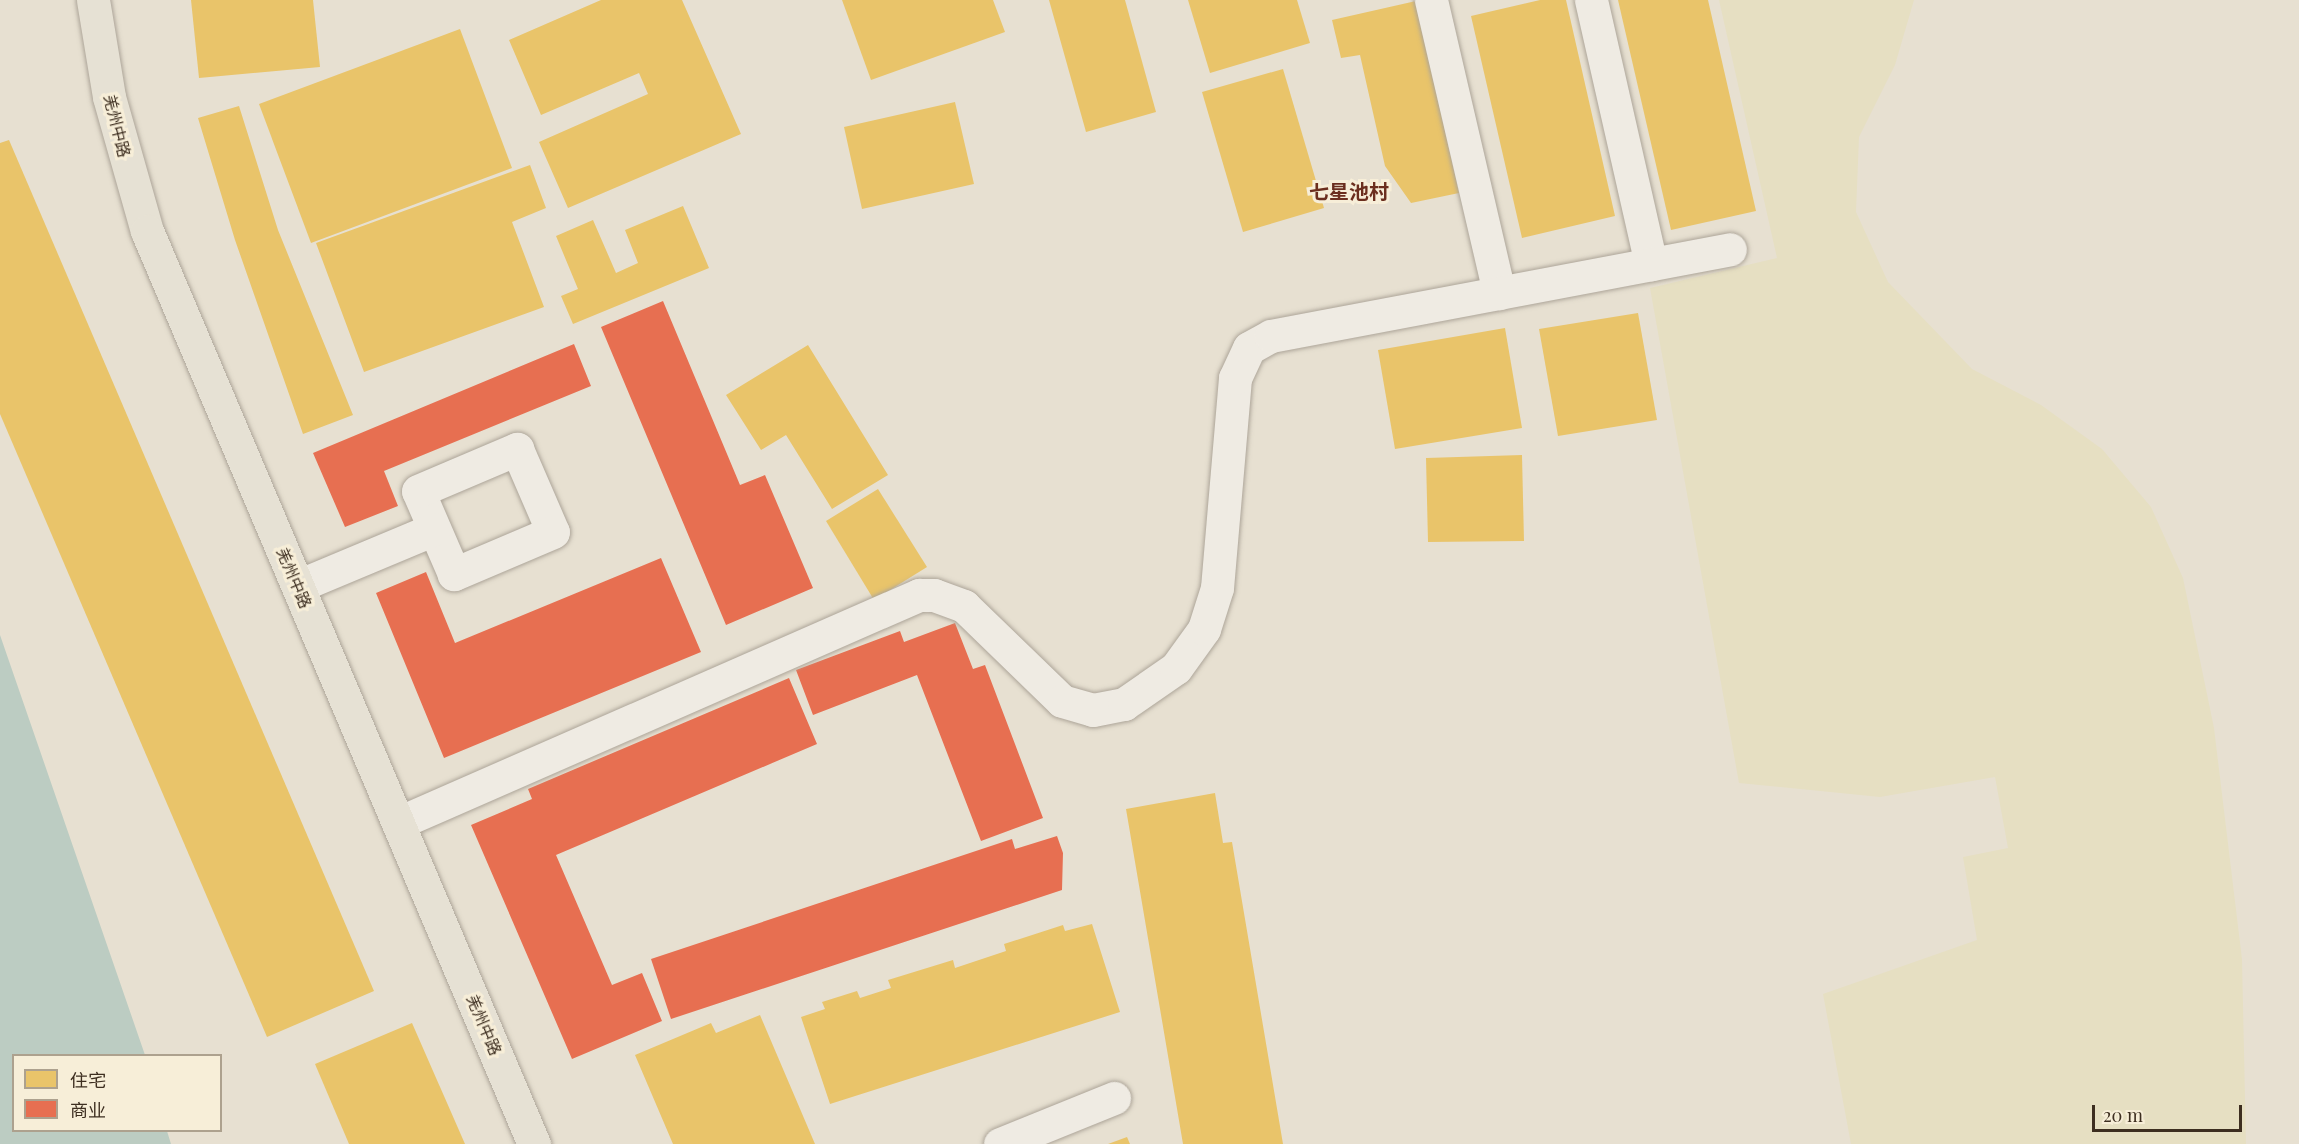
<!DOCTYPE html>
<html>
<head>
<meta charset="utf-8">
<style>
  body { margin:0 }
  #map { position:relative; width:2299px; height:1144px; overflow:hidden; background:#e7e0d1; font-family:"Playfair Display","Noto Sans SC",serif }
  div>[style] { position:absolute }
  .farmland>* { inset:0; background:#e6dfc2 }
  .water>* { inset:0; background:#bcccc2 }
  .homes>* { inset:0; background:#e9c46a }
  .shops>* { inset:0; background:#e76f51 }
  .roads { filter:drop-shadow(0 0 2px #ada599) drop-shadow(0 0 2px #ada599) }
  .minor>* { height:33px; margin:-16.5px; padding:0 16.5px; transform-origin:16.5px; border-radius:16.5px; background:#efebe3 }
  .major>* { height:33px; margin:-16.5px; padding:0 16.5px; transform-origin:16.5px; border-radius:16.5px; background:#e6e1d4 }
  span { translate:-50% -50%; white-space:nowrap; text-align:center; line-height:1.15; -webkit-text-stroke:6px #f7eed8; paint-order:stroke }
  .street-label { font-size:16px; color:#3d2e20 }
  .quarter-label { font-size:20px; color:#6b2e1e; font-weight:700 }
  .legend { position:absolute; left:12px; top:1054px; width:210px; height:78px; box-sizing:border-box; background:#f7eed8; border:2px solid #ada18e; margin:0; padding:8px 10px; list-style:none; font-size:18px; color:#3d2e20 }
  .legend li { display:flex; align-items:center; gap:12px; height:30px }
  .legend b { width:30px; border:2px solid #ada18e }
  .scale { position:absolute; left:2092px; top:1105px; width:150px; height:27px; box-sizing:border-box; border:3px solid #3d2e20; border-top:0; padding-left:8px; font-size:18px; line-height:21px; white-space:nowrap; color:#3d2e20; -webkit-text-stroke:4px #f7eed8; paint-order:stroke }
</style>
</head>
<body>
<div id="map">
  <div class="farmland">
    <div style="clip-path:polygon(1719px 0,1914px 0,1895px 65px,1859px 137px,1856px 212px,1888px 282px,1972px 369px,2041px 405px,2102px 449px,2151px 507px,2183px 578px,2214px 728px,2242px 959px,2246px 1144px,1851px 1144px,1823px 994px,1977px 940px,1963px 857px,2008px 848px,1995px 777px,1880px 797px,1739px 783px,1650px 288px,1777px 258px)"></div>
  </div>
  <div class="water">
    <div style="clip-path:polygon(0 635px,145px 1055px,14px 1056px,14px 1130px,167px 1131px,171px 1144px,0 1144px)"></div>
  </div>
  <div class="homes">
    <div style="clip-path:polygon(191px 0,313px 0,320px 67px,199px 78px)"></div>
    <div style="clip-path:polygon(601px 0,682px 0,741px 134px,568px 208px,539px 142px,648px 94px,639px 73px,541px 115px,509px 40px)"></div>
    <div style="clip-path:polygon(842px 0,993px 0,1005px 32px,871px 80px)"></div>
    <div style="clip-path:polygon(1049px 0,1125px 0,1156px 112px,1086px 132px)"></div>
    <div style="clip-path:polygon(1188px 0,1297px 0,1310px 43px,1210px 73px)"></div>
    <div style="clip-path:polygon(1540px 0,1566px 0,1615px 216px,1522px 238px,1471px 16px)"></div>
    <div style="clip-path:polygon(1618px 0,1708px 0,1756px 211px,1671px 230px)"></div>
    <div style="clip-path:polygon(1416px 1px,1459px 193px,1411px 203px,1385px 166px,1360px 55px,1341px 58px,1332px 20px)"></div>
    <div style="clip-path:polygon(460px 29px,512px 168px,311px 243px,259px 104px)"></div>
    <div style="clip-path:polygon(1283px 69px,1324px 208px,1243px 232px,1202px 92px)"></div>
    <div style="clip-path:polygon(955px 102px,974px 184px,862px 209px,844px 127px)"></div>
    <div style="clip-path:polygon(239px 106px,278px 230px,353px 415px,303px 434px,235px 240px,198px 118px)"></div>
    <div style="clip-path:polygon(9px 140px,374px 991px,267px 1037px,0 414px,0 143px)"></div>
    <div style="clip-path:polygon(530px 165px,546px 208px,512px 222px,544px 307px,364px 372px,316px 243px)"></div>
    <div style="clip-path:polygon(683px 206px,709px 268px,573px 324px,561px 296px,578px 289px,556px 236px,593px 220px,616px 273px,638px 263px,625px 230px)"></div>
    <div style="clip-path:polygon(1638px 313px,1657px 420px,1558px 436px,1539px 329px)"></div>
    <div style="clip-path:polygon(1505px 328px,1522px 428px,1395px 449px,1378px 350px)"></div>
    <div style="clip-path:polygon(808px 345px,888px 475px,832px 509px,786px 435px,761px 450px,726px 395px)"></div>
    <div style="clip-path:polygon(1522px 455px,1524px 541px,1428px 542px,1426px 458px)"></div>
    <div style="clip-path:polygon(878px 489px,927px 567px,874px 600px,826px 521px)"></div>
    <div style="clip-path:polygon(1215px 793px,1223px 843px,1232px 842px,1283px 1144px,1183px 1144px,1126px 809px)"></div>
    <div style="clip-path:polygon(1092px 924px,1120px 1012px,830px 1104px,801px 1017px,825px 1009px,822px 1002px,857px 991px,860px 998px,891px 988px,888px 980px,953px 960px,955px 968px,1006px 951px,1004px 944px,1063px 925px,1065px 931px)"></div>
    <div style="clip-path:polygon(760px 1015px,815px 1144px,673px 1144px,635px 1055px,711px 1023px,716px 1033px)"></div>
    <div style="clip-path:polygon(412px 1023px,465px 1144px,349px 1144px,315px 1064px)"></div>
    <div style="clip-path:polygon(1127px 1137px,1130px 1144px,1108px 1144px)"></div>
  </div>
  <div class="shops">
    <div style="clip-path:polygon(663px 301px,740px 485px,765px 475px,813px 588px,726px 625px,601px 327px)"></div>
    <div style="clip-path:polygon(574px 344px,591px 386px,384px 471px,398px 506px,345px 527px,313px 453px)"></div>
    <div style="clip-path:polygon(661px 558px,701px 652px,444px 758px,376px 593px,426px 572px,455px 643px)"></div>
    <div style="clip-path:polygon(955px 623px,973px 669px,985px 665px,1043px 818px,981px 841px,917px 675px,813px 715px,796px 670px,900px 631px,904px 642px)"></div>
    <div style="clip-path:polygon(789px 678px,817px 744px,556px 855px,612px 985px,642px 973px,662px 1021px,572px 1059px,471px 825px,532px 799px,528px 789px)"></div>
    <div style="clip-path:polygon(1057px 836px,1063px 853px,1062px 890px,671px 1019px,651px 959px,1012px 839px,1015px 849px)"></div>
  </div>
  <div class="roads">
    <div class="minor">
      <div style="left:1431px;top:0;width:301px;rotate:76.9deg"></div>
      <div style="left:1591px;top:0;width:271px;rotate:77.2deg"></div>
      <div style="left:517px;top:449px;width:90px;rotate:66.6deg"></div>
      <div style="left:553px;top:532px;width:108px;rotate:157deg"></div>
      <div style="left:454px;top:574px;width:90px;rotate:-113.4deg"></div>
      <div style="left:418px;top:491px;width:108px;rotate:-23deg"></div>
      <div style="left:298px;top:586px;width:147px;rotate:-22.7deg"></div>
      <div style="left:398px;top:823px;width:569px;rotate:-23.64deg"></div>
      <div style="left:919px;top:595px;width:15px"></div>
      <div style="left:934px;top:595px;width:32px;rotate:20deg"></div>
      <div style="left:964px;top:606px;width:136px;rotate:44.1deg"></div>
      <div style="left:1062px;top:701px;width:32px;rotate:16deg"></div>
      <div style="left:1093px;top:710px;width:32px;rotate:-11deg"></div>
      <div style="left:1124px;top:704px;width:63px;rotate:-34.7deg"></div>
      <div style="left:1176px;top:668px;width:48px;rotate:-54.3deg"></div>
      <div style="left:1204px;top:629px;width:43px;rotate:-72.4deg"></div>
      <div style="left:1217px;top:588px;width:211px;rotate:-85.1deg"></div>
      <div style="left:1235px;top:378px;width:33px;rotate:-65deg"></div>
      <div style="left:1249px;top:348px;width:25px;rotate:-29deg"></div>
      <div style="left:1271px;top:336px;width:467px;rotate:-10.7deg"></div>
      <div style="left:1000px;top:1144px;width:123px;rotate:-22deg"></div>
    </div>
    <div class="major">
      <div style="left:93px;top:0;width:98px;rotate:80.6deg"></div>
      <div style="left:109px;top:97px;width:139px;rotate:74.2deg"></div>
      <div style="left:147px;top:231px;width:992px;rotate:67.03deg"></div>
    </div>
  </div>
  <div class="street-label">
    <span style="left:117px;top:126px;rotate:76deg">羌州中路</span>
    <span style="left:294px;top:578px;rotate:67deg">羌州中路</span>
    <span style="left:484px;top:1025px;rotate:67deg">羌州中路</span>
  </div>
  <div class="quarter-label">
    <span style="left:1349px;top:190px">七星池村</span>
  </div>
  <ul class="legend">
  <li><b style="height:16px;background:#e9c46a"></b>住宅</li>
  <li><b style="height:16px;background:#e76f51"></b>商业</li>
  </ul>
  <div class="scale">20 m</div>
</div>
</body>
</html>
